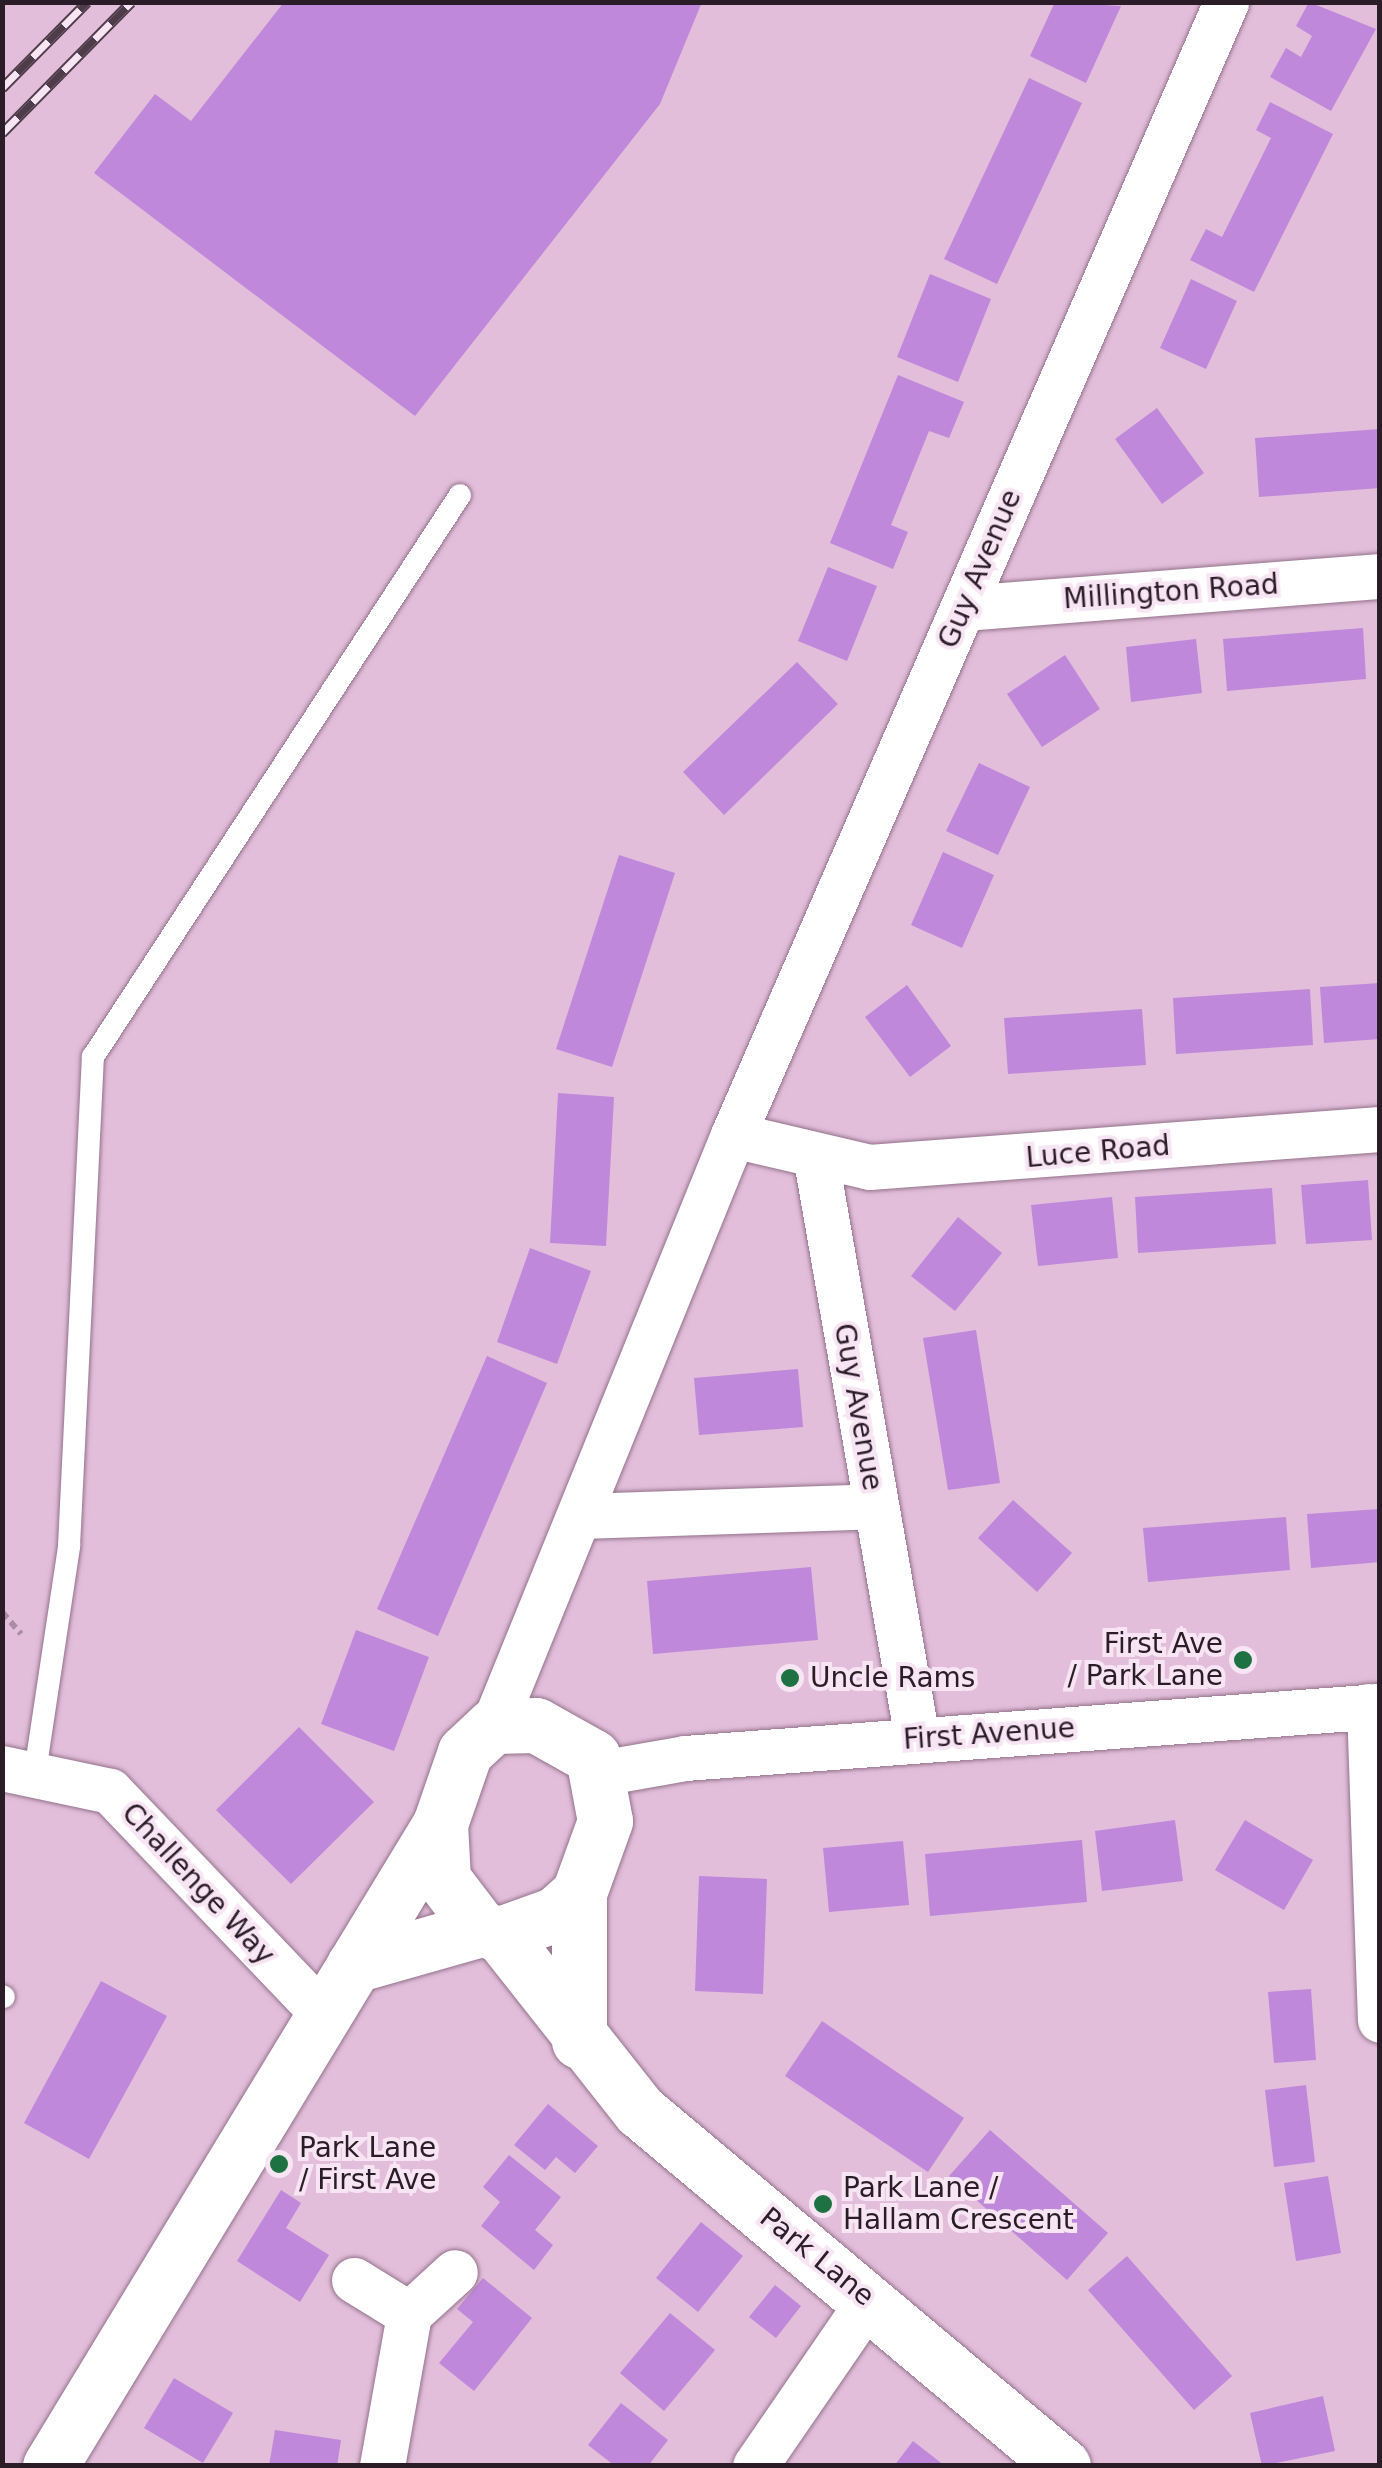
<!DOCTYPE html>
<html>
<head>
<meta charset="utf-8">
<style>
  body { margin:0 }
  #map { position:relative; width:1382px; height:2468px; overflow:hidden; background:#e2beda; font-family:"DejaVu Sans",sans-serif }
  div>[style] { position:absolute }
  .building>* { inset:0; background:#bf88da }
  .path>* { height:6px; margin-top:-3px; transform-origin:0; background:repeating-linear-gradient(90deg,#aa8da4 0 8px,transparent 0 13px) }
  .roads { filter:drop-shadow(0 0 2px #93728b) drop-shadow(0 0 2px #93728b) }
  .service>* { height:22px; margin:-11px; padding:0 11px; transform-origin:11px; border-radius:11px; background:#fff }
  .minor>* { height:45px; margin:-22.5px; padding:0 22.5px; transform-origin:22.5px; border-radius:22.5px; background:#fff }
  .tertiary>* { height:55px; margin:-27.5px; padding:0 27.5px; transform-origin:27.5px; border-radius:27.5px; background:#fff }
  .rail>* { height:11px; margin-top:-5.5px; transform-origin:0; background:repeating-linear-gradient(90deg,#f8e5f3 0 22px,#4e3c4a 0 44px); box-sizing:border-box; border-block:2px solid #4e3c4a }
  .dots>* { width:28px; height:28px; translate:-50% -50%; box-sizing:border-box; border:5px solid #f8e5f3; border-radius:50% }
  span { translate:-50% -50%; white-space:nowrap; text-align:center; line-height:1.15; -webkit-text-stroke:8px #f8e5f3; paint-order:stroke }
  .street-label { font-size:28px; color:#2b1d28 }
  .poi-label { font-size:28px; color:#2b1d28 }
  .right { translate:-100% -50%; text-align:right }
  .left { translate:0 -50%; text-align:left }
  .frame { position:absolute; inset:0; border:5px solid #2b1d28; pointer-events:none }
</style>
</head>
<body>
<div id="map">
  <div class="building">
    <div style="clip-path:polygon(284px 2px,702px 2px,660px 104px,415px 416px,94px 173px,155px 94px,191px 121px)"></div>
    <div style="clip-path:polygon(1055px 2px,1121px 6px,1086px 83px,1030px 56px)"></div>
    <div style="clip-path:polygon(1309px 2px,1376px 29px,1331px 111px,1270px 77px,1286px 48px,1301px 57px,1312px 36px,1296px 26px)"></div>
    <div style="clip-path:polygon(1029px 78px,1082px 103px,997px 284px,944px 259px)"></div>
    <div style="clip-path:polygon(1270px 102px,1333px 134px,1254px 292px,1190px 260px,1206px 229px,1222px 237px,1271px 138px,1256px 130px)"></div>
    <div style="clip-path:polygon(930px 274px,991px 299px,958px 382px,897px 357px)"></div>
    <div style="clip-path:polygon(1191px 279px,1237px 301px,1206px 369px,1160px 348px)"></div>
    <div style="clip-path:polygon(898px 375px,964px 402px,949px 438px,929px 431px,891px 525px,908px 532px,893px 569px,830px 543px)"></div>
    <div style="clip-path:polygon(1157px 408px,1204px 473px,1162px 504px,1115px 439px)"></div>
    <div style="clip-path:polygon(1380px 429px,1380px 488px,1259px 497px,1255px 438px)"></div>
    <div style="clip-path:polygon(828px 567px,877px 586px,847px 661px,798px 641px)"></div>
    <div style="clip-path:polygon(1363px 628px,1366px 679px,1227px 691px,1223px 639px)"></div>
    <div style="clip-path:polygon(1196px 639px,1202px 693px,1131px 702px,1126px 647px)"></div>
    <div style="clip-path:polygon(1065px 655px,1100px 709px,1042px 747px,1007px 694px)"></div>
    <div style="clip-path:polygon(797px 662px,838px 704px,724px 815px,683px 772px)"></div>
    <div style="clip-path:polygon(979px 763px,1030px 787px,998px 855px,946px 831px)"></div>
    <div style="clip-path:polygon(943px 852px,994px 875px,962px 948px,911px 925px)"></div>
    <div style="clip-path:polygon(619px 855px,675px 873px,612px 1067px,556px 1049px)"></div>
    <div style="clip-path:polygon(1380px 983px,1380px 1039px,1324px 1043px,1320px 987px)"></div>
    <div style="clip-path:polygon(907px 985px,951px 1046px,910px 1077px,865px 1017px)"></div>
    <div style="clip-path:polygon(1310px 989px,1313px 1045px,1176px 1054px,1173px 998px)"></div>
    <div style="clip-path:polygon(1142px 1009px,1146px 1065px,1008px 1074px,1004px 1018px)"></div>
    <div style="clip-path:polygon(558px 1093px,614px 1097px,606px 1246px,550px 1243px)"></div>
    <div style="clip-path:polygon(1368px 1180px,1372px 1240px,1306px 1244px,1301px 1185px)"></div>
    <div style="clip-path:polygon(1272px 1188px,1276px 1244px,1138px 1253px,1135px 1197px)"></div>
    <div style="clip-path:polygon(1112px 1197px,1118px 1258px,1038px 1266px,1031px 1205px)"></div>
    <div style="clip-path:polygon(958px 1217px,1002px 1253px,955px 1311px,911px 1276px)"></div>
    <div style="clip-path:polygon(530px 1248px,591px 1271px,557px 1364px,497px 1342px)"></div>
    <div style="clip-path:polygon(976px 1330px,1000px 1483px,948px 1490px,923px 1338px)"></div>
    <div style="clip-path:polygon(487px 1356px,547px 1383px,438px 1636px,377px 1609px)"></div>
    <div style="clip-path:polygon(798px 1369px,803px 1427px,699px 1435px,694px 1378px)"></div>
    <div style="clip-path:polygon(1013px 1500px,1072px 1553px,1037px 1592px,978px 1538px)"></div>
    <div style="clip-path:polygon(1380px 1509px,1380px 1562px,1311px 1568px,1307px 1514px)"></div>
    <div style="clip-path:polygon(1286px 1517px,1290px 1570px,1148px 1582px,1143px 1528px)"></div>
    <div style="clip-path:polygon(811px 1567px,818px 1640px,653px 1654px,647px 1581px)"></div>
    <div style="clip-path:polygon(356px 1630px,429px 1657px,394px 1751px,321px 1724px)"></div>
    <div style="clip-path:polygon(299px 1727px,374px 1802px,291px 1884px,216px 1810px)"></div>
    <div style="clip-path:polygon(1175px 1820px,1183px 1881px,1102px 1891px,1095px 1831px)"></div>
    <div style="clip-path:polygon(1245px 1820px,1313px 1860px,1284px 1910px,1215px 1870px)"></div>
    <div style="clip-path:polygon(1082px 1840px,1087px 1902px,930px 1916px,925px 1854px)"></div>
    <div style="clip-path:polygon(903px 1841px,909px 1905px,829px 1912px,823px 1848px)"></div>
    <div style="clip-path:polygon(699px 1876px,767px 1879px,763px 1994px,695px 1991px)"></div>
    <div style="clip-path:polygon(101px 1981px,167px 2016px,89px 2159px,24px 2123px)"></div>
    <div style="clip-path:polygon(1311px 1989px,1316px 2060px,1274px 2063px,1268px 1992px)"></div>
    <div style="clip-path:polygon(822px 2021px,964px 2118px,928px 2172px,785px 2076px)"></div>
    <div style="clip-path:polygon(1306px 2085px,1315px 2162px,1274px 2167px,1265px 2090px)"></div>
    <div style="clip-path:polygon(548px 2104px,598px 2146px,575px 2173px,556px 2157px,545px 2170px,514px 2145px)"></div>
    <div style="clip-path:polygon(990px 2130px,1108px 2233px,1067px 2280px,949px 2176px)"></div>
    <div style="clip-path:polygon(509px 2155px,561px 2197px,535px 2230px,553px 2245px,534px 2270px,481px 2226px,500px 2202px,483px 2187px)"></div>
    <div style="clip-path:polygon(1328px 2176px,1341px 2253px,1296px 2261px,1284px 2183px)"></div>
    <div style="clip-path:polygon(281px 2190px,301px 2203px,286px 2228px,329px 2255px,300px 2302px,237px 2261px)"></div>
    <div style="clip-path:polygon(701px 2222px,743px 2256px,698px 2312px,656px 2278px)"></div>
    <div style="clip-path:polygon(1127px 2256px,1232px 2376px,1194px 2410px,1088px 2290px)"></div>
    <div style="clip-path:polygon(483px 2278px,532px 2318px,474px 2391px,439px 2363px,473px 2322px,457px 2309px)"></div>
    <div style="clip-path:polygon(775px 2285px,801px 2306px,776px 2338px,749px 2317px)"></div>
    <div style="clip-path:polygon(670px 2313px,715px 2350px,664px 2411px,620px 2373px)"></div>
    <div style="clip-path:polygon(174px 2378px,233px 2413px,203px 2463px,144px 2428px)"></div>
    <div style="clip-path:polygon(1323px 2396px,1335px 2451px,1262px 2466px,1250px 2413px)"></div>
    <div style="clip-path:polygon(621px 2403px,668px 2440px,648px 2466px,615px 2466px,588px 2445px)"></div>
    <div style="clip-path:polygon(275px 2430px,341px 2440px,337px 2466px,269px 2466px)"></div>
    <div style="clip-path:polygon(913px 2441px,945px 2466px,894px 2466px)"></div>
  </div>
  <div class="path">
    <div style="left:2px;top:1612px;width:29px;rotate:49deg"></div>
  </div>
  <div class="roads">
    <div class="service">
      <div style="left:35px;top:1772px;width:229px;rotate:-81.4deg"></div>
      <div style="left:69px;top:1546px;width:490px;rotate:-87.2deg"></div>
      <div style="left:93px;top:1057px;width:671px;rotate:-56.85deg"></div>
      <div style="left:2px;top:1996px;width:2px;rotate:27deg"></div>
    </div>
    <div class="minor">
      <div style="left:963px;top:608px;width:418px;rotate:-4.4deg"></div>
      <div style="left:733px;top:1135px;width:140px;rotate:13.2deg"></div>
      <div style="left:869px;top:1167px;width:512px;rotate:-4.25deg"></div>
      <div style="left:816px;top:1160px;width:588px;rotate:80.1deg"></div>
      <div style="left:581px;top:1516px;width:294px;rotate:-1.9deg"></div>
      <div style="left:1369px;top:1706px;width:314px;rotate:88deg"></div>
      <div style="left:493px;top:1726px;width:638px;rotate:-67.9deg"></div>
      <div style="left:733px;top:1135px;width:1236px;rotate:-66.48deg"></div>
      <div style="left:2px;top:1768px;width:110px;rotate:12deg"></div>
      <div style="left:110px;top:1791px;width:306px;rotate:46.3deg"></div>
      <div style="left:600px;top:1773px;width:86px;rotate:-10deg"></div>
      <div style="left:685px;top:1758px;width:697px;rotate:-4.28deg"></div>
      <div style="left:354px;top:2280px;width:65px;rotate:31.7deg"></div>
      <div style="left:382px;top:2466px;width:154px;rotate:-79.9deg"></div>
      <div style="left:409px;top:2314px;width:62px;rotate:-42.4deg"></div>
      <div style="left:755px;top:2466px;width:201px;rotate:-55.5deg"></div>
    </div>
    <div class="tertiary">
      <div style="left:536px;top:1725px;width:65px;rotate:29.3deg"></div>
      <div style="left:593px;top:1757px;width:65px;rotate:79.4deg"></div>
      <div style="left:605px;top:1821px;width:77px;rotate:109.9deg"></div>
      <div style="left:579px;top:1893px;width:31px;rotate:138deg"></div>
      <div style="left:556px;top:1914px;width:59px;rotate:160.3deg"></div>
      <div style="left:500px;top:1934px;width:20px;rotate:-165deg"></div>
      <div style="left:481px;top:1929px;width:63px;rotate:-127.2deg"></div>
      <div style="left:443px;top:1879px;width:55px;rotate:-93.1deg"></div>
      <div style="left:440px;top:1824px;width:76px;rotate:-70.9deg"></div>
      <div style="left:465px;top:1752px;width:38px;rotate:-43deg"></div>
      <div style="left:493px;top:1726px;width:43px;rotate:-1.3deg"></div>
      <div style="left:500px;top:1934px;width:226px;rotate:51.7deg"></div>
      <div style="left:640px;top:2111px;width:552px;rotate:40deg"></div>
      <div style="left:354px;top:1965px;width:132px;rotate:-15.8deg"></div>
      <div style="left:579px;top:2041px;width:148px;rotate:-90deg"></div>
      <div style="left:50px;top:2466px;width:751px;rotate:-58.72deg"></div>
    </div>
  </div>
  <div class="rail">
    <div style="left:2px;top:88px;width:121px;rotate:-45.3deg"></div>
    <div style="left:2px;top:133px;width:184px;rotate:-45.4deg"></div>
  </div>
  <div class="dots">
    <div style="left:1243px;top:1660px;background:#1e7142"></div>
    <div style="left:790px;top:1678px;background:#1e7142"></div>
    <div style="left:279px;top:2164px;background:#1e7142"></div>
    <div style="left:823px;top:2204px;background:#1e7142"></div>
  </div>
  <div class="street-label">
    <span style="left:980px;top:569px;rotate:-67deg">Guy Avenue</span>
    <span style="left:1171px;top:592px;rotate:-4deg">Millington Road</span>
    <span style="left:1098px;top:1152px;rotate:-5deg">Luce Road</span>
    <span style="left:858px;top:1407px;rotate:80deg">Guy Avenue</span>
    <span style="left:989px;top:1734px;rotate:-4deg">First Avenue</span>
    <span style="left:198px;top:1884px;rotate:47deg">Challenge Way</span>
    <span style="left:817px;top:2257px;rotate:39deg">Park Lane</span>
  </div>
  <div class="poi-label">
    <span class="right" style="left:1223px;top:1660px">First Ave<br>/ Park Lane</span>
    <span class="left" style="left:810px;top:1678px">Uncle Rams</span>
    <span class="left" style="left:299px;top:2164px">Park Lane<br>/ First Ave</span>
    <span class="left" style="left:843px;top:2204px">Park Lane /<br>Hallam Crescent</span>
  </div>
  <div class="frame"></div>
</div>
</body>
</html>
